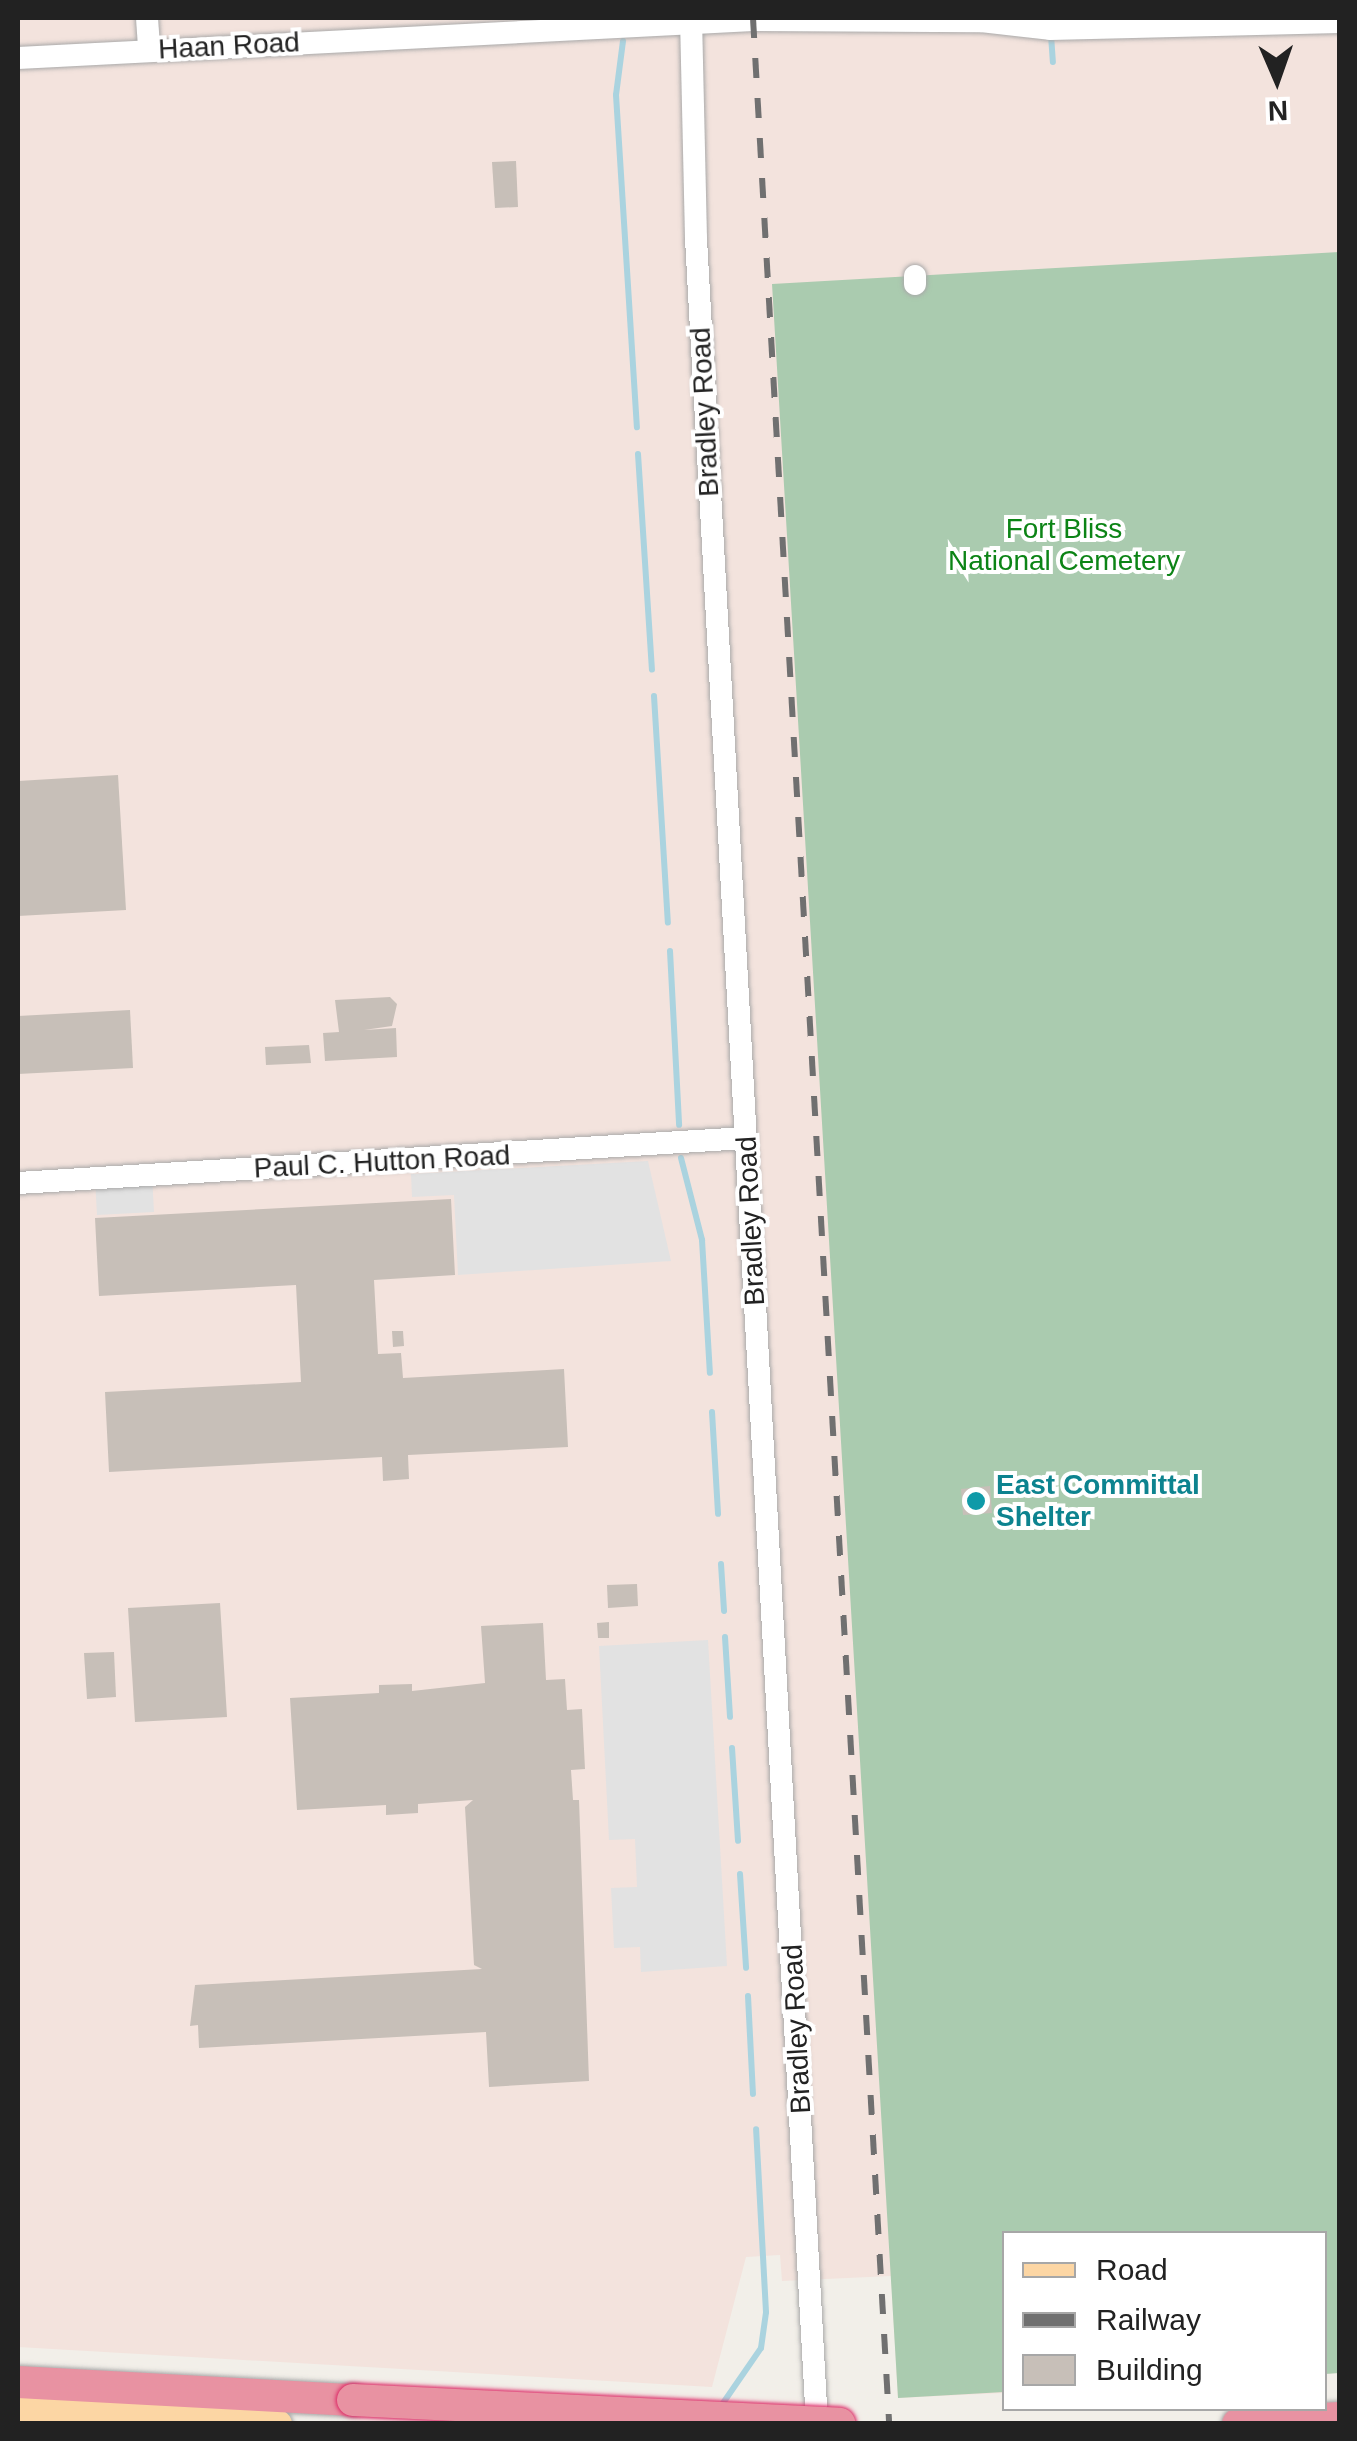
<!DOCTYPE html>
<html>
<head>
<meta charset="utf-8">
<style>
  body { margin:0 }
  #map { position:relative; width:1357px; height:2441px; overflow:hidden; background:#f2efe9; font-family:Arial,sans-serif }
  div>[style] { position:absolute }
  .military>* { inset:0; background:#f3e3dd }
  .cemetery>* { inset:0; background:#aacbaf }
  .parking>* { inset:0; background:#e2e2e2 }
  .stream>* { height:6px; margin:-3px; padding:0 3px; transform-origin:3px; border-radius:3px; background:#aad3df }
  .building>* { inset:0; background:#c7bfb8 }
  .roads { filter:drop-shadow(0 0 2px #a9a9a9) drop-shadow(0 0 2px #a9a9a9) }
  .minor>* { height:22px; margin:-11px; padding:0 11px; transform-origin:11px; border-radius:11px; background:#fff }
  .major>* { height:28px; margin:-14px; padding:0 14px; transform-origin:14px; border-radius:14px; background:#fcd6a4 }
  .highway>* { height:32px; margin:-16px; padding:0 16px; transform-origin:16px; border-radius:16px; background:#e892a2 }
  .rail>* { height:6px; margin-top:-3px; transform-origin:0; background:repeating-linear-gradient(90deg,#707070 0 20px,transparent 0 40px) }
  .bridges { filter:drop-shadow(0 0 2px #dc2a67) drop-shadow(0 0 2px #dc2a67) }
  .highway-bridge>* { height:32px; margin:-16px; padding:0 16px; transform-origin:16px; border-radius:16px; background:#e892a2 }
  .dots>* { width:28px; height:28px; translate:-50% -50%; box-sizing:border-box; border:5px solid #fff; border-radius:50% }
  span { translate:-50% -50%; white-space:nowrap; text-align:center; line-height:1.15; -webkit-text-stroke:8px #fff; paint-order:stroke }
  .street-label { font-size:28px; color:#222 }
  .park-label { font-size:28px; color:#0c8416 }
  .culture-label { font-size:28px; color:#0d838f; font-weight:700 }
  .left { translate:0 -50%; text-align:left }
  .frame { position:absolute; inset:0; border:20px solid #222; pointer-events:none }
  .legend { position:absolute; left:1002px; top:2231px; width:325px; height:180px; box-sizing:border-box; background:#fff; border:2px solid #a7a7a7; margin:0; padding:12px 18px; list-style:none; font-size:30px; color:#222 }
  .legend li { display:flex; align-items:center; gap:20px; height:50px }
  .legend b { width:50px; border:2px solid #a7a7a7 }
  .north { position:absolute; left:1227px; top:30px; width:100px; height:100px; -webkit-text-stroke:8px #fff; paint-order:stroke; rotate:178deg; font-size:28px; font-weight:700; line-height:40px; text-align:center; color:#222 }
  .north::after { content:''; display:block; margin:auto; width:35px; height:45px; background:#222; clip-path:polygon(50% 0,100% 100%,50% 72%,0 100%) }
</style>
</head>
<body>
<div id="map">
  <div class="military">
    <div style="clip-path:polygon(18px 18px,1339px 18px,1339px 2373px,1325px 2374px,1324px 2234px,1004px 2234px,1004px 2393px,898px 2398px,891px 2276px,782px 2281px,780px 2255px,746px 2257px,712px 2387px,18px 2347px)"></div>
  </div>
  <div class="cemetery">
    <div style="clip-path:polygon(1339px 252px,1339px 2373px,1325px 2374px,1324px 2234px,1004px 2234px,1004px 2392px,898px 2398px,772px 284px)"></div>
  </div>
  <div class="parking">
    <div style="clip-path:polygon(648px 1161px,671px 1261px,458px 1275px,454px 1195px,412px 1197px,411px 1174px)"></div>
    <div style="clip-path:polygon(152px 1175px,154px 1212px,97px 1215px,95px 1179px)"></div>
    <div style="clip-path:polygon(708px 1640px,727px 1966px,641px 1972px,640px 1947px,614px 1948px,611px 1888px,637px 1887px,635px 1839px,609px 1840px,599px 1646px)"></div>
  </div>
  <div class="stream">
    <div style="left:1051px;top:35px;width:27px;rotate:86deg"></div>
    <div style="left:623px;top:41px;width:54px;rotate:97.4deg"></div>
    <div style="left:616px;top:95px;width:333px;rotate:86.4deg"></div>
    <div style="left:638px;top:454px;width:216px;rotate:86.3deg"></div>
    <div style="left:654px;top:696px;width:227px;rotate:86.5deg"></div>
    <div style="left:670px;top:951px;width:174px;rotate:87deg"></div>
    <div style="left:681px;top:1158px;width:85px;rotate:75.6deg"></div>
    <div style="left:702px;top:1240px;width:133px;rotate:86.6deg"></div>
    <div style="left:712px;top:1412px;width:102px;rotate:86.6deg"></div>
    <div style="left:721px;top:1564px;width:47px;rotate:86.3deg"></div>
    <div style="left:725px;top:1637px;width:80px;rotate:86.4deg"></div>
    <div style="left:732px;top:1748px;width:93px;rotate:86.3deg"></div>
    <div style="left:740px;top:1874px;width:94px;rotate:86.3deg"></div>
    <div style="left:748px;top:1996px;width:98px;rotate:87.1deg"></div>
    <div style="left:721px;top:2406px;width:70px;rotate:-55.4deg"></div>
    <div style="left:761px;top:2348px;width:36px;rotate:-82deg"></div>
    <div style="left:766px;top:2312px;width:183px;rotate:-93.1deg"></div>
  </div>
  <div class="building">
    <div style="clip-path:polygon(516px 161px,518px 207px,495px 208px,492px 162px)"></div>
    <div style="clip-path:polygon(118px 775px,126px 910px,18px 916px,18px 781px)"></div>
    <div style="clip-path:polygon(390px 997px,397px 1004px,392px 1026px,364px 1030px,396px 1028px,397px 1057px,325px 1061px,323px 1033px,339px 1032px,335px 1000px)"></div>
    <div style="clip-path:polygon(130px 1010px,133px 1068px,18px 1074px,18px 1016px)"></div>
    <div style="clip-path:polygon(309px 1045px,311px 1063px,266px 1065px,265px 1047px)"></div>
    <div style="clip-path:polygon(451px 1199px,455px 1275px,374px 1280px,378px 1354px,401px 1353px,403px 1378px,564px 1369px,568px 1447px,408px 1455px,409px 1479px,383px 1481px,382px 1457px,109px 1472px,105px 1392px,301px 1382px,296px 1285px,99px 1296px,95px 1218px)"></div>
    <div style="clip-path:polygon(392px 1331px,403px 1331px,404px 1346px,393px 1347px)"></div>
    <div style="clip-path:polygon(990px 1486px,992px 1513px,963px 1515px,961px 1489px)"></div>
    <div style="clip-path:polygon(637px 1584px,638px 1606px,608px 1608px,607px 1585px)"></div>
    <div style="clip-path:polygon(220px 1603px,227px 1717px,135px 1722px,128px 1608px)"></div>
    <div style="clip-path:polygon(609px 1622px,609px 1638px,598px 1638px,597px 1623px)"></div>
    <div style="clip-path:polygon(543px 1623px,546px 1680px,565px 1679px,567px 1710px,582px 1709px,585px 1769px,571px 1770px,573px 1800px,579px 1800px,589px 2081px,489px 2087px,486px 2032px,199px 2048px,198px 2025px,190px 2026px,195px 1985px,482px 1969px,474px 1965px,465px 1807px,473px 1800px,418px 1804px,418px 1813px,386px 1815px,386px 1805px,297px 1810px,290px 1698px,379px 1693px,379px 1685px,412px 1684px,412px 1691px,485px 1683px,481px 1626px)"></div>
    <div style="clip-path:polygon(114px 1652px,116px 1697px,87px 1699px,84px 1653px)"></div>
  </div>
  <div class="roads">
    <div class="minor">
      <div style="left:147px;top:18px;width:32px;rotate:86deg"></div>
      <div style="left:691px;top:18px;width:221px;rotate:88.7deg"></div>
      <div style="left:696px;top:239px;width:2188px;rotate:86.83deg"></div>
      <div style="left:18px;top:58px;width:736px;rotate:-2.96deg"></div>
      <div style="left:753px;top:20px;width:228px;rotate:0.3deg"></div>
      <div style="left:981px;top:21px;width:69px;rotate:6.6deg"></div>
      <div style="left:1050px;top:29px;width:290px;rotate:-1.4deg"></div>
      <div style="left:915px;top:276px;width:8px;rotate:90deg"></div>
      <div style="left:18px;top:1183px;width:729px;rotate:-3.54deg"></div>
    </div>
    <div class="major">
      <div style="left:18px;top:2407px;width:171px;rotate:1.3deg"></div>
      <div style="left:189px;top:2411px;width:90px;rotate:8.3deg"></div>
    </div>
    <div class="highway">
      <div style="left:18px;top:2382px;width:335px;rotate:3.1deg"></div>
      <div style="left:1238px;top:2424px;width:102px;rotate:-3.4deg"></div>
    </div>
  </div>
  <div class="rail">
    <div style="left:753px;top:18px;width:2410px;rotate:86.76deg"></div>
  </div>
  <div class="bridges">
    <div class="highway-bridge">
      <div style="left:353px;top:2400px;width:487px;rotate:2.8deg"></div>
    </div>
  </div>
  <div class="dots">
    <div style="left:976px;top:1501px;background:#0f9aa8"></div>
  </div>
  <div class="street-label">
    <span style="left:229px;top:46px;rotate:-3deg">Haan Road</span>
    <span style="left:705px;top:412px;rotate:-93deg">Bradley Road</span>
    <span style="left:382px;top:1162px;rotate:-3deg">Paul C. Hutton Road</span>
    <span style="left:751px;top:1221px;rotate:-93deg">Bradley Road</span>
    <span style="left:797px;top:2029px;rotate:-93deg">Bradley Road</span>
  </div>
  <div class="park-label">
    <span style="left:1064px;top:545px">Fort Bliss<br>National Cemetery</span>
  </div>
  <div class="culture-label">
    <span class="left" style="left:996px;top:1501px">East Committal<br>Shelter</span>
  </div>
  <div class="frame"></div>
  <ul class="legend">
  <li><b style="height:12px;background:#fcd6a4"></b>Road</li>
  <li><b style="height:12px;background:#707070"></b>Railway</li>
  <li><b style="height:28px;background:#c7bfb8"></b>Building</li>
  </ul>
  <div class="north">N</div>
</div>
</body>
</html>
